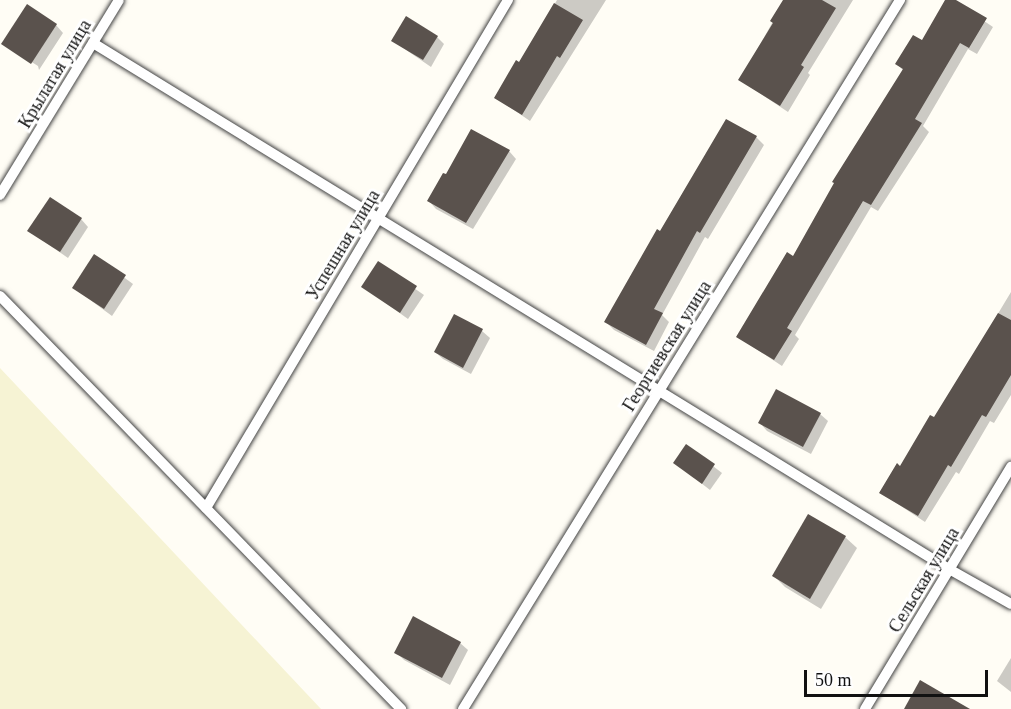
<!DOCTYPE html>
<html>
<head>
<meta charset="utf-8">
<style>
  body { margin:0 }
  #map { position:relative; width:1011px; height:709px; overflow:hidden; background:#fffdf5; font-family:"Times New Roman",serif }
  div>[style] { position:absolute }
  .farmland>* { inset:0; background:#f6f3d4 }
  .shadow>* { inset:0; background:#0003 }
  .building>* { inset:0; background:#5a524d }
  .roads { filter:drop-shadow(0 0 2px #444) drop-shadow(0 0 2px #444) }
  .service>* { height:10px; margin:-5px; padding:0 5px; transform-origin:5px; border-radius:5px; background:#fff }
  span { translate:-50% -50%; white-space:nowrap; text-align:center; line-height:1.15; -webkit-text-stroke:6px #fff; paint-order:stroke }
  .street-label { font-size:18px; color:#111 }
  .scale { position:absolute; left:804px; top:670px; width:184px; height:27px; box-sizing:border-box; border:3px solid #111; border-top:0; padding-left:8px; font-size:18px; line-height:21px; white-space:nowrap; color:#111; -webkit-text-stroke:4px #fff; paint-order:stroke }
</style>
</head>
<body>
<div id="map">
  <div class="farmland">
    <div style="clip-path:polygon(0 368px,321px 709px,0 709px)"></div>
  </div>
  <div class="shadow">
    <div style="clip-path:polygon(557px 0,606px 0,530px 121px,496px 98px,520px 64px)"></div>
    <div style="clip-path:polygon(785px 0,853px 0,808px 73px,810px 75px,788px 112px,740px 80px)"></div>
    <div style="clip-path:polygon(947px 0,953px 0,993px 27px,977px 54px,968px 49px,923px 126px,929px 132px,878px 211px,871px 207px,795px 335px,799px 339px,782px 366px,738px 337px,793px 258px,903px 70px,897px 64px,922px 43px)"></div>
    <div style="clip-path:polygon(56px 25px,63px 33px,39px 70px,38px 66px,3px 44px)"></div>
    <div style="clip-path:polygon(437px 37px,444px 44px,431px 67px,393px 41px)"></div>
    <div style="clip-path:polygon(726px 121px,756px 137px,764px 145px,708px 239px,705px 237px,662px 315px,669px 322px,654px 351px,614px 330px,606px 322px)"></div>
    <div style="clip-path:polygon(509px 151px,516px 159px,473px 229px,436px 209px,429px 201px,447px 176px)"></div>
    <div style="clip-path:polygon(81px 219px,88px 227px,68px 258px,29px 231px)"></div>
    <div style="clip-path:polygon(95px 256px,133px 284px,112px 316px,74px 288px)"></div>
    <div style="clip-path:polygon(378px 263px,424px 295px,408px 319px,363px 287px)"></div>
    <div style="clip-path:polygon(1011px 292px,1011px 395px,994px 423px,990px 421px,959px 474px,956px 472px,925px 522px,881px 493px,934px 420px)"></div>
    <div style="clip-path:polygon(455px 316px,482px 331px,490px 338px,471px 374px,443px 359px,435px 352px)"></div>
    <div style="clip-path:polygon(820px 414px,828px 421px,811px 454px,767px 431px,760px 423px)"></div>
    <div style="clip-path:polygon(687px 446px,722px 473px,710px 490px,675px 463px)"></div>
    <div style="clip-path:polygon(809px 516px,845px 537px,857px 548px,821px 609px,785px 587px,774px 576px)"></div>
    <div style="clip-path:polygon(460px 643px,468px 650px,450px 685px,404px 660px,396px 652px)"></div>
    <div style="clip-path:polygon(1011px 658px,1011px 692px,997px 681px)"></div>
  </div>
  <div class="building">
    <div style="clip-path:polygon(783px 0,822px 0,836px 8px,801px 65px,804px 67px,780px 106px,738px 80px,773px 23px,770px 21px)"></div>
    <div style="clip-path:polygon(945px 0,956px 0,987px 18px,969px 48px,960px 43px,915px 119px,922px 123px,871px 205px,863px 201px,787px 328px,792px 331px,774px 360px,736px 337px,787px 252px,793px 256px,834px 183px,832px 182px,903px 69px,895px 64px,913px 35px,922px 40px)"></div>
    <div style="clip-path:polygon(554px 3px,583px 20px,560px 58px,557px 56px,522px 115px,494px 98px,516px 60px,519px 62px)"></div>
    <div style="clip-path:polygon(27px 4px,57px 24px,31px 64px,1px 44px)"></div>
    <div style="clip-path:polygon(406px 16px,438px 36px,423px 60px,391px 41px)"></div>
    <div style="clip-path:polygon(726px 119px,757px 136px,700px 233px,697px 231px,654px 309px,663px 313px,646px 345px,604px 322px,657px 229px,660px 231px)"></div>
    <div style="clip-path:polygon(471px 129px,510px 150px,466px 223px,427px 201px,443px 173px,446px 174px)"></div>
    <div style="clip-path:polygon(50px 197px,82px 218px,60px 252px,27px 231px)"></div>
    <div style="clip-path:polygon(94px 254px,126px 275px,104px 309px,72px 288px)"></div>
    <div style="clip-path:polygon(378px 261px,417px 286px,400px 313px,361px 287px)"></div>
    <div style="clip-path:polygon(998px 313px,1011px 320px,1011px 375px,986px 417px,982px 415px,951px 467px,948px 465px,918px 516px,879px 493px,897px 463px,900px 466px,930px 415px,934px 417px)"></div>
    <div style="clip-path:polygon(454px 314px,483px 329px,463px 368px,434px 352px)"></div>
    <div style="clip-path:polygon(776px 389px,821px 413px,803px 447px,758px 423px)"></div>
    <div style="clip-path:polygon(686px 444px,715px 464px,702px 484px,673px 463px)"></div>
    <div style="clip-path:polygon(808px 514px,846px 536px,810px 599px,772px 576px)"></div>
    <div style="clip-path:polygon(413px 616px,461px 642px,442px 678px,394px 653px)"></div>
    <div style="clip-path:polygon(920px 680px,970px 709px,904px 709px)"></div>
  </div>
  <div class="roads">
    <div class="service">
      <div style="left:93px;top:43px;width:1005px;rotate:31.57deg"></div>
      <div style="left:949px;top:569px;width:71px;rotate:29.4deg"></div>
      <div style="left:0;top:195px;width:228px;rotate:-58.6deg"></div>
      <div style="left:0;top:296px;width:576px;rotate:45.84deg"></div>
      <div style="left:206px;top:508px;width:591px;rotate:-59.27deg"></div>
      <div style="left:463px;top:709px;width:833px;rotate:-58.35deg"></div>
      <div style="left:865px;top:709px;width:283px;rotate:-58.9deg"></div>
    </div>
  </div>
  <div class="street-label">
    <span style="left:55px;top:74px;rotate:-59deg">Крылатая улица</span>
    <span style="left:343px;top:245px;rotate:-59deg">Успешная улица</span>
    <span style="left:667px;top:346px;rotate:-58deg">Георгиевская улица</span>
    <span style="left:924px;top:580px;rotate:-59deg">Сельская улица</span>
  </div>
  <div class="scale">50 m</div>
</div>
</body>
</html>
